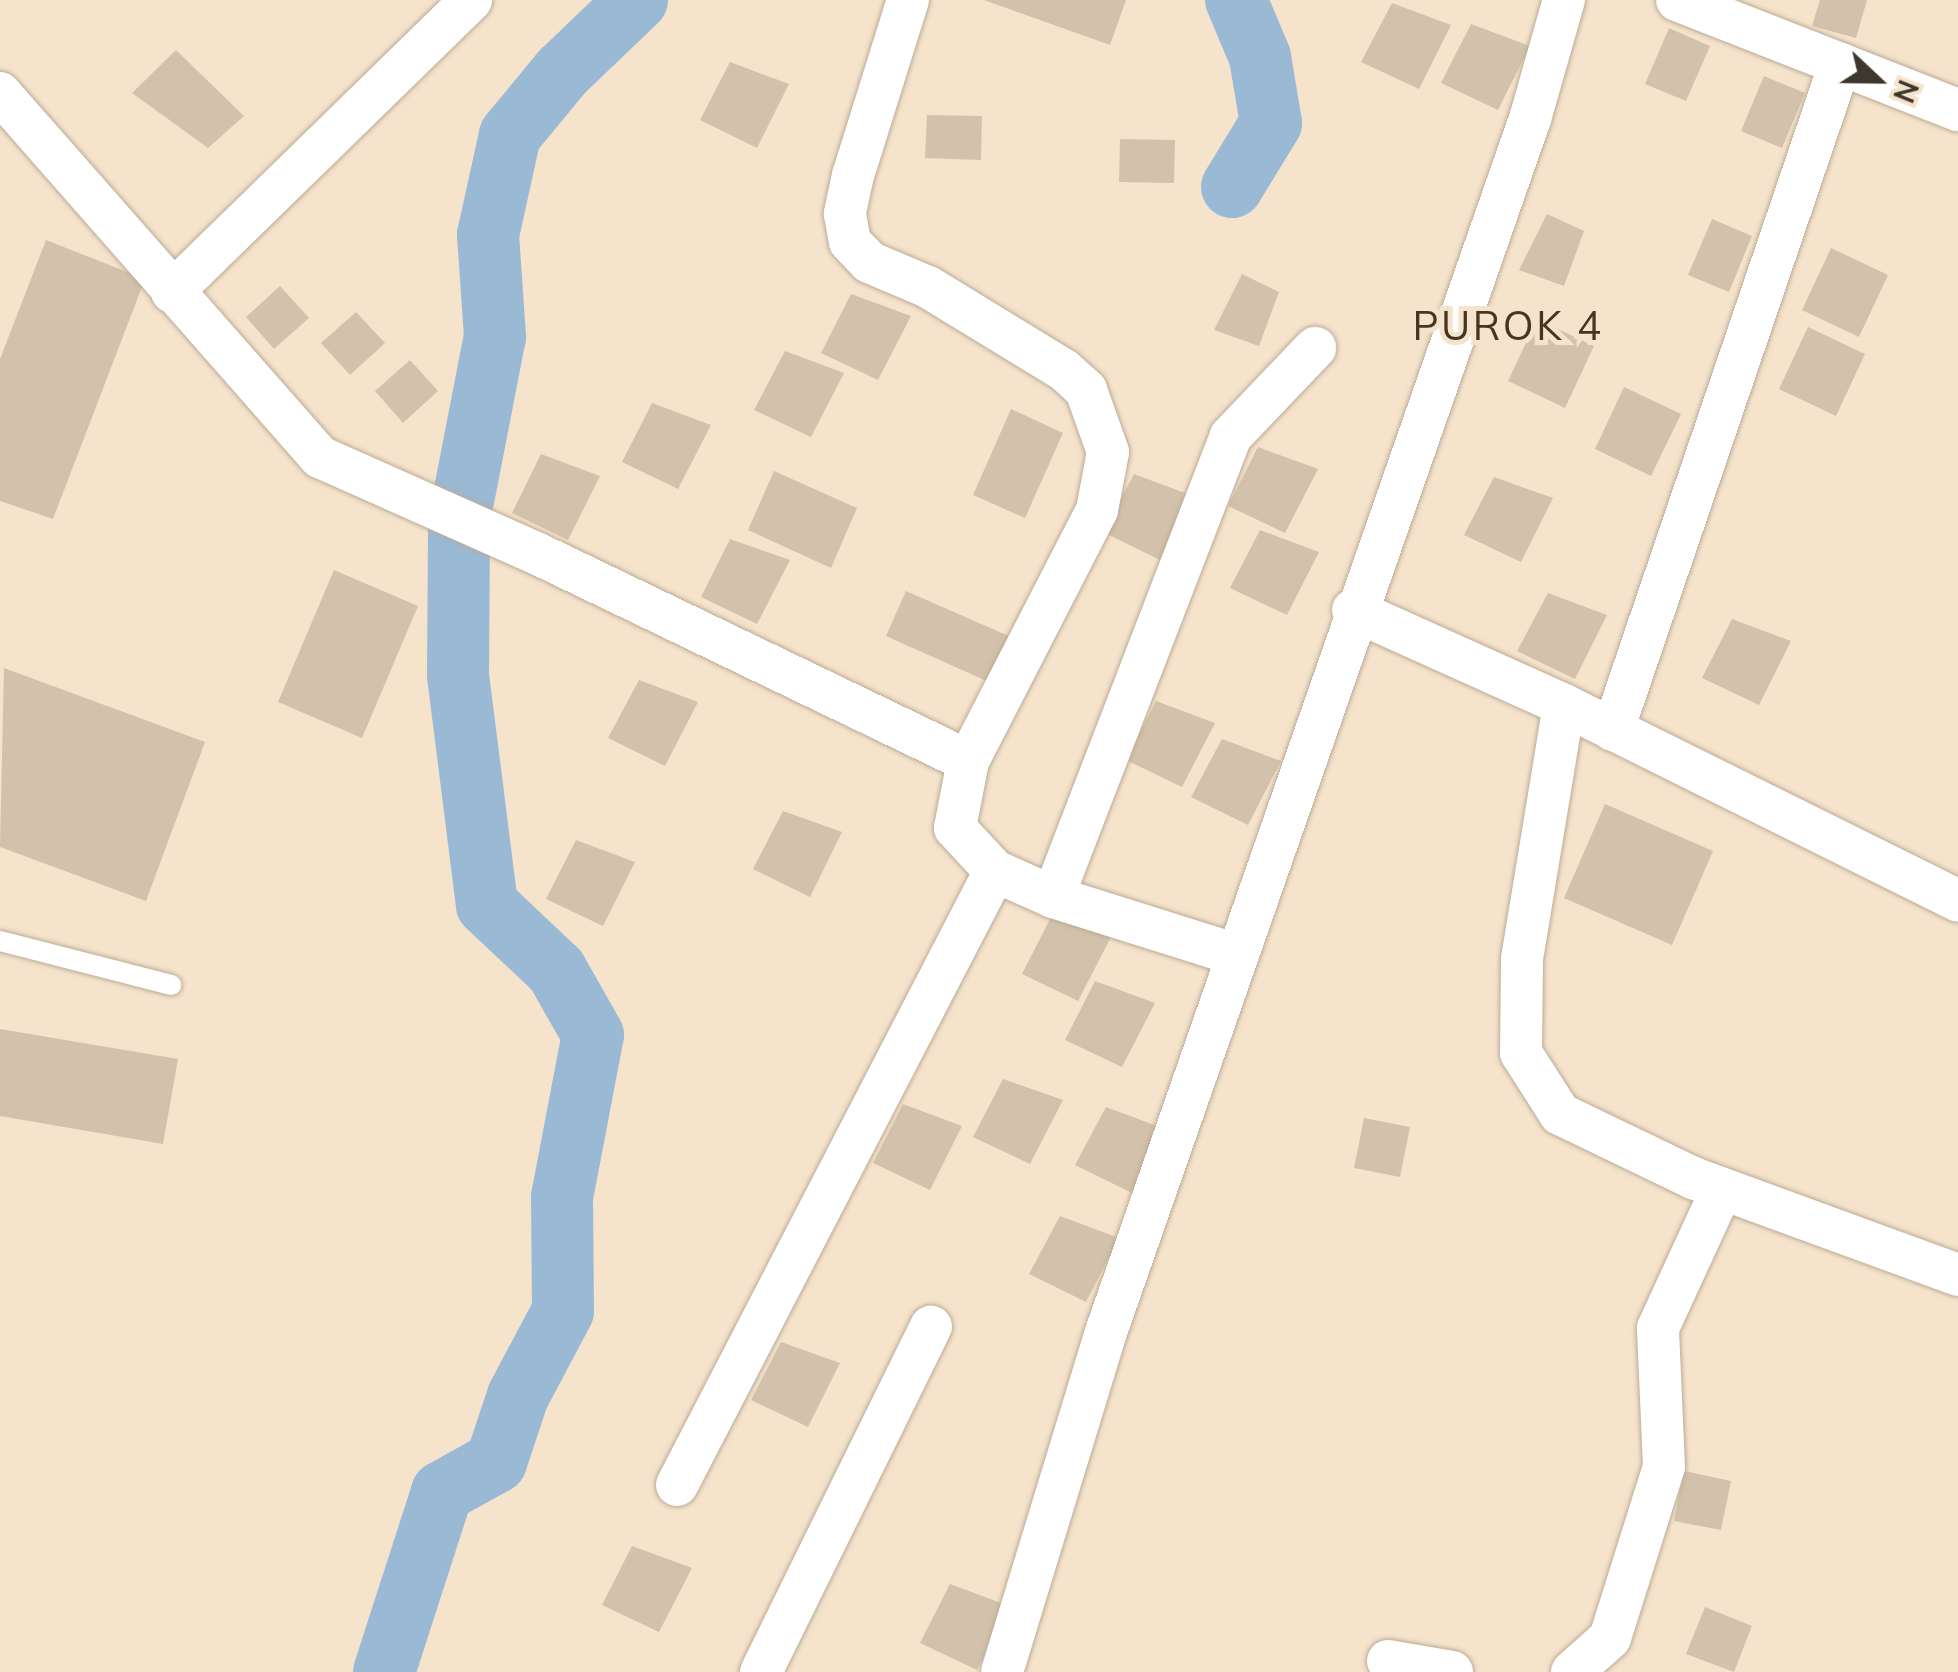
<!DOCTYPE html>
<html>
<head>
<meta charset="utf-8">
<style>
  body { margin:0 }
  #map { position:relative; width:1958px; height:1672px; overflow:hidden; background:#f5e3cc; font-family:Mulish,sans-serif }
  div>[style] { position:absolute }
  .river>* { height:62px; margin:-31px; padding:0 31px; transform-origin:31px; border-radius:31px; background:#9ab9d5 }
  .building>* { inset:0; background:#d3c2ab }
  .roads { filter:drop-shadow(0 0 2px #bcab95) drop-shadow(0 0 2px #bcab95) }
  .service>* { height:20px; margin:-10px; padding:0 10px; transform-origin:10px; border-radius:10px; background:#fff }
  .minor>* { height:42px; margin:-21px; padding:0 21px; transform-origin:21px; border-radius:21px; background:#fff }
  span { translate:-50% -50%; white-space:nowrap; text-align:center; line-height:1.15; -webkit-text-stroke:10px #f5e3cc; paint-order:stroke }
  .neighbourhood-label { font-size:40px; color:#443623; letter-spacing:2.5px }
  .north { position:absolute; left:1828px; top:30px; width:100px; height:100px; -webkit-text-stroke:8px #f5e3cc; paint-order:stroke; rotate:112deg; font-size:28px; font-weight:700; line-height:40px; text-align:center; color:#3e372e }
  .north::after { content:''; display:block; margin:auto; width:35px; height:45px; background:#3e372e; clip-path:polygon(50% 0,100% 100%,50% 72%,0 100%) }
</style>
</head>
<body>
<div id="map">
  <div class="river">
    <div style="left:1232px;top:187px;width:75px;rotate:-58.6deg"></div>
    <div style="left:1271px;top:123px;width:67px;rotate:-99.5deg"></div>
    <div style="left:1260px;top:57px;width:62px;rotate:-112.8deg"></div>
    <div style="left:462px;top:506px;width:172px;rotate:-79deg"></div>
    <div style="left:495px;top:337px;width:102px;rotate:-93.9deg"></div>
    <div style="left:488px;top:235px;width:102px;rotate:-77.6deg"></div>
    <div style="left:510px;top:135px;width:82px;rotate:-50.5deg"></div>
    <div style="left:562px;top:72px;width:104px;rotate:-43.8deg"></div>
    <div style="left:384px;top:1672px;width:189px;rotate:-72.1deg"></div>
    <div style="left:442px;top:1492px;width:62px;rotate:-29.1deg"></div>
    <div style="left:496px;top:1462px;width:70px;rotate:-71.6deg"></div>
    <div style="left:518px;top:1396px;width:96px;rotate:-62.1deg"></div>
    <div style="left:563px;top:1311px;width:114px;rotate:-90.5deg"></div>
    <div style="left:562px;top:1197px;width:165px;rotate:-79.2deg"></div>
    <div style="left:593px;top:1035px;width:75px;rotate:-119.6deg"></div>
    <div style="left:556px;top:970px;width:95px;rotate:-136.7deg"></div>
    <div style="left:487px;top:905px;width:232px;rotate:-97.2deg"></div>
    <div style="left:458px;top:675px;width:144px;rotate:-89.6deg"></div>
  </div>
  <div class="building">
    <div style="clip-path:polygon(984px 0,1126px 0,1110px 45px)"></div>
    <div style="clip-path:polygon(1820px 0,1867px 0,1856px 38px,1812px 26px)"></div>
    <div style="clip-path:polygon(1392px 3px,1451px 25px,1419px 89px,1361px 62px)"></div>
    <div style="clip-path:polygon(1471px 24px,1530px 46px,1498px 110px,1441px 83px)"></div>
    <div style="clip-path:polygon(1669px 28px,1710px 46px,1686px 101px,1645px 84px)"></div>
    <div style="clip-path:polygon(176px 50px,244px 116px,208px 148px,132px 93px)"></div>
    <div style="clip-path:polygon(730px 62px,789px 84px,757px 148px,700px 120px)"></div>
    <div style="clip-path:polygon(1764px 76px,1805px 93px,1782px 148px,1741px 131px)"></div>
    <div style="clip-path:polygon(927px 115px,982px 116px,981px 160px,925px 158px)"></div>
    <div style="clip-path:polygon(1120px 139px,1175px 140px,1174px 183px,1119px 182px)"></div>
    <div style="clip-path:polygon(1547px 214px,1584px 231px,1564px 286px,1519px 270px)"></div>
    <div style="clip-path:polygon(1712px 219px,1752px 236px,1729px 292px,1688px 275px)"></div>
    <div style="clip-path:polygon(46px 240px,145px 279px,53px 519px,0 501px,0 359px)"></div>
    <div style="clip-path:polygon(1831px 248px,1888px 275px,1859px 337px,1802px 310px)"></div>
    <div style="clip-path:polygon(1242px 274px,1279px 292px,1259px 346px,1214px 330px)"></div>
    <div style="clip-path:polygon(280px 286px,309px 318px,274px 349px,246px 317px)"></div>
    <div style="clip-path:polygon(851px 294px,911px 316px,878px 380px,821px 353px)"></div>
    <div style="clip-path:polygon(356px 312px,385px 343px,350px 375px,321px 343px)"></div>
    <div style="clip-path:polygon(1537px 319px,1594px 346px,1565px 408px,1508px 381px)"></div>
    <div style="clip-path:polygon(1808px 327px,1865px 354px,1836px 416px,1779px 389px)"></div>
    <div style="clip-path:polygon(785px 351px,844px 373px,811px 437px,754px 410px)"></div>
    <div style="clip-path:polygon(410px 360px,438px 391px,403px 423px,375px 391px)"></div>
    <div style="clip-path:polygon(1624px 387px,1681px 414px,1651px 476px,1595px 449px)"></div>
    <div style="clip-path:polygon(652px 403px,711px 425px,678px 489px,622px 462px)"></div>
    <div style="clip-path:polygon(1011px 409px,1063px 433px,1025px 518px,973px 495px)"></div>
    <div style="clip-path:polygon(1258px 447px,1318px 469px,1285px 533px,1228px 506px)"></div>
    <div style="clip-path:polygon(541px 454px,600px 476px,568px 540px,512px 513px)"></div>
    <div style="clip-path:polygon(774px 471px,857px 508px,831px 568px,748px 530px)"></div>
    <div style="clip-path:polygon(1134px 474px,1193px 496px,1160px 560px,1103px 532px)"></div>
    <div style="clip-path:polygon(1494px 477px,1553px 498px,1521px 562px,1464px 535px)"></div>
    <div style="clip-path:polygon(1260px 530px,1319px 552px,1287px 615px,1230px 588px)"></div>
    <div style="clip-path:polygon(730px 539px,790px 560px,757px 624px,701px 597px)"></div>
    <div style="clip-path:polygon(334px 570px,418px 606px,362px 738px,278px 702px)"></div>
    <div style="clip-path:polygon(906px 591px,1011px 637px,991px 683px,886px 636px)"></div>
    <div style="clip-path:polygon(1548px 593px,1607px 615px,1575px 679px,1517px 651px)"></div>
    <div style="clip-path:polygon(1732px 619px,1791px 641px,1759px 705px,1702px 678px)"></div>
    <div style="clip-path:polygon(4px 668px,205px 742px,146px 901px,0 847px)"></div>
    <div style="clip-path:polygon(639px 680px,698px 702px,665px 766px,608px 738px)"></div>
    <div style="clip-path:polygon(1156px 701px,1215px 723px,1182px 787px,1126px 760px)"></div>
    <div style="clip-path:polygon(1222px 739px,1281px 761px,1248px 825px,1191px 797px)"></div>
    <div style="clip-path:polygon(1605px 804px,1713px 851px,1672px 945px,1564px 898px)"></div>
    <div style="clip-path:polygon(783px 811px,842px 832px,810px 897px,753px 869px)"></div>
    <div style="clip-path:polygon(576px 840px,635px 862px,603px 926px,546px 899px)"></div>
    <div style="clip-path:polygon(1052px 915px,1111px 937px,1078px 1001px,1022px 974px)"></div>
    <div style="clip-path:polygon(1095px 981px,1155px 1003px,1122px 1067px,1065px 1040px)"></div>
    <div style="clip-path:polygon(0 1029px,178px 1059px,163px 1144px,0 1116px)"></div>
    <div style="clip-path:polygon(1003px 1079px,1063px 1100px,1030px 1164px,973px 1137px)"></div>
    <div style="clip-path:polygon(903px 1104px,962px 1126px,930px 1190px,873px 1163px)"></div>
    <div style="clip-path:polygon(1106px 1107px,1165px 1129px,1132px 1193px,1075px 1165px)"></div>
    <div style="clip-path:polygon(1364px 1118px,1410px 1127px,1400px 1177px,1354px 1168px)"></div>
    <div style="clip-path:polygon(1060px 1216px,1119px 1238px,1086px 1302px,1029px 1274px)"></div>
    <div style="clip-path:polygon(781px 1342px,840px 1363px,808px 1427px,751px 1400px)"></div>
    <div style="clip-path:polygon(1684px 1471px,1731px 1481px,1721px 1530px,1674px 1521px)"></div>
    <div style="clip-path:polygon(632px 1546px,692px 1568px,659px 1632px,602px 1605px)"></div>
    <div style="clip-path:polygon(950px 1584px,1009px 1606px,977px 1670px,920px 1643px)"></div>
    <div style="clip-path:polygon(1705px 1607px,1752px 1626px,1734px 1672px,1686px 1654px)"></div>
  </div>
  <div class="roads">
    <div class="service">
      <div style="left:0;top:941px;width:177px;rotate:14.4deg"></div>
    </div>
    <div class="minor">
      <div style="left:908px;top:0;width:183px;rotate:107.4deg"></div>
      <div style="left:853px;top:175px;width:40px;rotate:102deg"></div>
      <div style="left:845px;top:214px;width:28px;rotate:80deg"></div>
      <div style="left:850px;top:242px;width:28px;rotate:46deg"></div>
      <div style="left:869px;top:262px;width:64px;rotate:23deg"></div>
      <div style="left:928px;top:287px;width:159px;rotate:31.4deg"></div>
      <div style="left:1064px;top:370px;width:30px;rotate:42deg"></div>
      <div style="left:1086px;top:390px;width:66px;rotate:70.5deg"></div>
      <div style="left:1108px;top:452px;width:59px;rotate:100.7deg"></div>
      <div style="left:1097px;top:510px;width:282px;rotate:117.2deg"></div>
      <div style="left:968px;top:761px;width:68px;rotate:101deg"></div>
      <div style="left:955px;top:828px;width:59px;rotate:47.1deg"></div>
      <div style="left:995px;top:871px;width:64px;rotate:24.1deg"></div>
      <div style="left:1053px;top:897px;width:193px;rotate:17.5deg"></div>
      <div style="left:1677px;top:0;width:302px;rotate:21.4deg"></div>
      <div style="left:0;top:93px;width:485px;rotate:48.7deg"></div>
      <div style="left:320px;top:457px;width:236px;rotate:24deg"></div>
      <div style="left:536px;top:553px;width:479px;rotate:25.7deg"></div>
      <div style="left:172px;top:292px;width:418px;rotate:-44.3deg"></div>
      <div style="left:1353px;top:610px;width:231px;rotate:24.2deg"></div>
      <div style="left:1564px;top:705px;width:440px;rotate:26.4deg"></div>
      <div style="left:1564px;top:705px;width:258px;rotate:99.4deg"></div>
      <div style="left:1522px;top:960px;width:93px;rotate:90.6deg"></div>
      <div style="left:1521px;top:1053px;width:72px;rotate:57.4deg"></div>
      <div style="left:1560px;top:1114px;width:148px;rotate:25.7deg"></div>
      <div style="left:1693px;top:1178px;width:282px;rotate:20.1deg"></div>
      <div style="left:1613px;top:730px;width:704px;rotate:-71.18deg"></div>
      <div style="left:1053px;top:897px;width:494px;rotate:-68.9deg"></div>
      <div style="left:1231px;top:436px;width:122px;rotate:-46.3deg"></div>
      <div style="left:677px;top:1485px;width:691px;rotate:-62.62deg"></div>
      <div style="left:1388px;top:1661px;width:65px;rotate:9.8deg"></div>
      <div style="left:761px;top:1672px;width:385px;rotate:-63.8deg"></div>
      <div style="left:1002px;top:1672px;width:352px;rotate:-73deg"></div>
      <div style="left:1105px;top:1335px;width:1288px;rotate:-70.74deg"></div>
      <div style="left:1530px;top:119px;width:124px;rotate:-74.1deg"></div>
      <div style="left:1572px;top:1672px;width:51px;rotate:-41.8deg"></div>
      <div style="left:1610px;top:1638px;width:179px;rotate:-72.5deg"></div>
      <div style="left:1664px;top:1467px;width:139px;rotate:-92.5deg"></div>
      <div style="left:1658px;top:1328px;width:153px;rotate:-65.3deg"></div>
    </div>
  </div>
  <div class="neighbourhood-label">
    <span style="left:1508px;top:325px">PUROK 4</span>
  </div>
  <div class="north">N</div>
</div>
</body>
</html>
